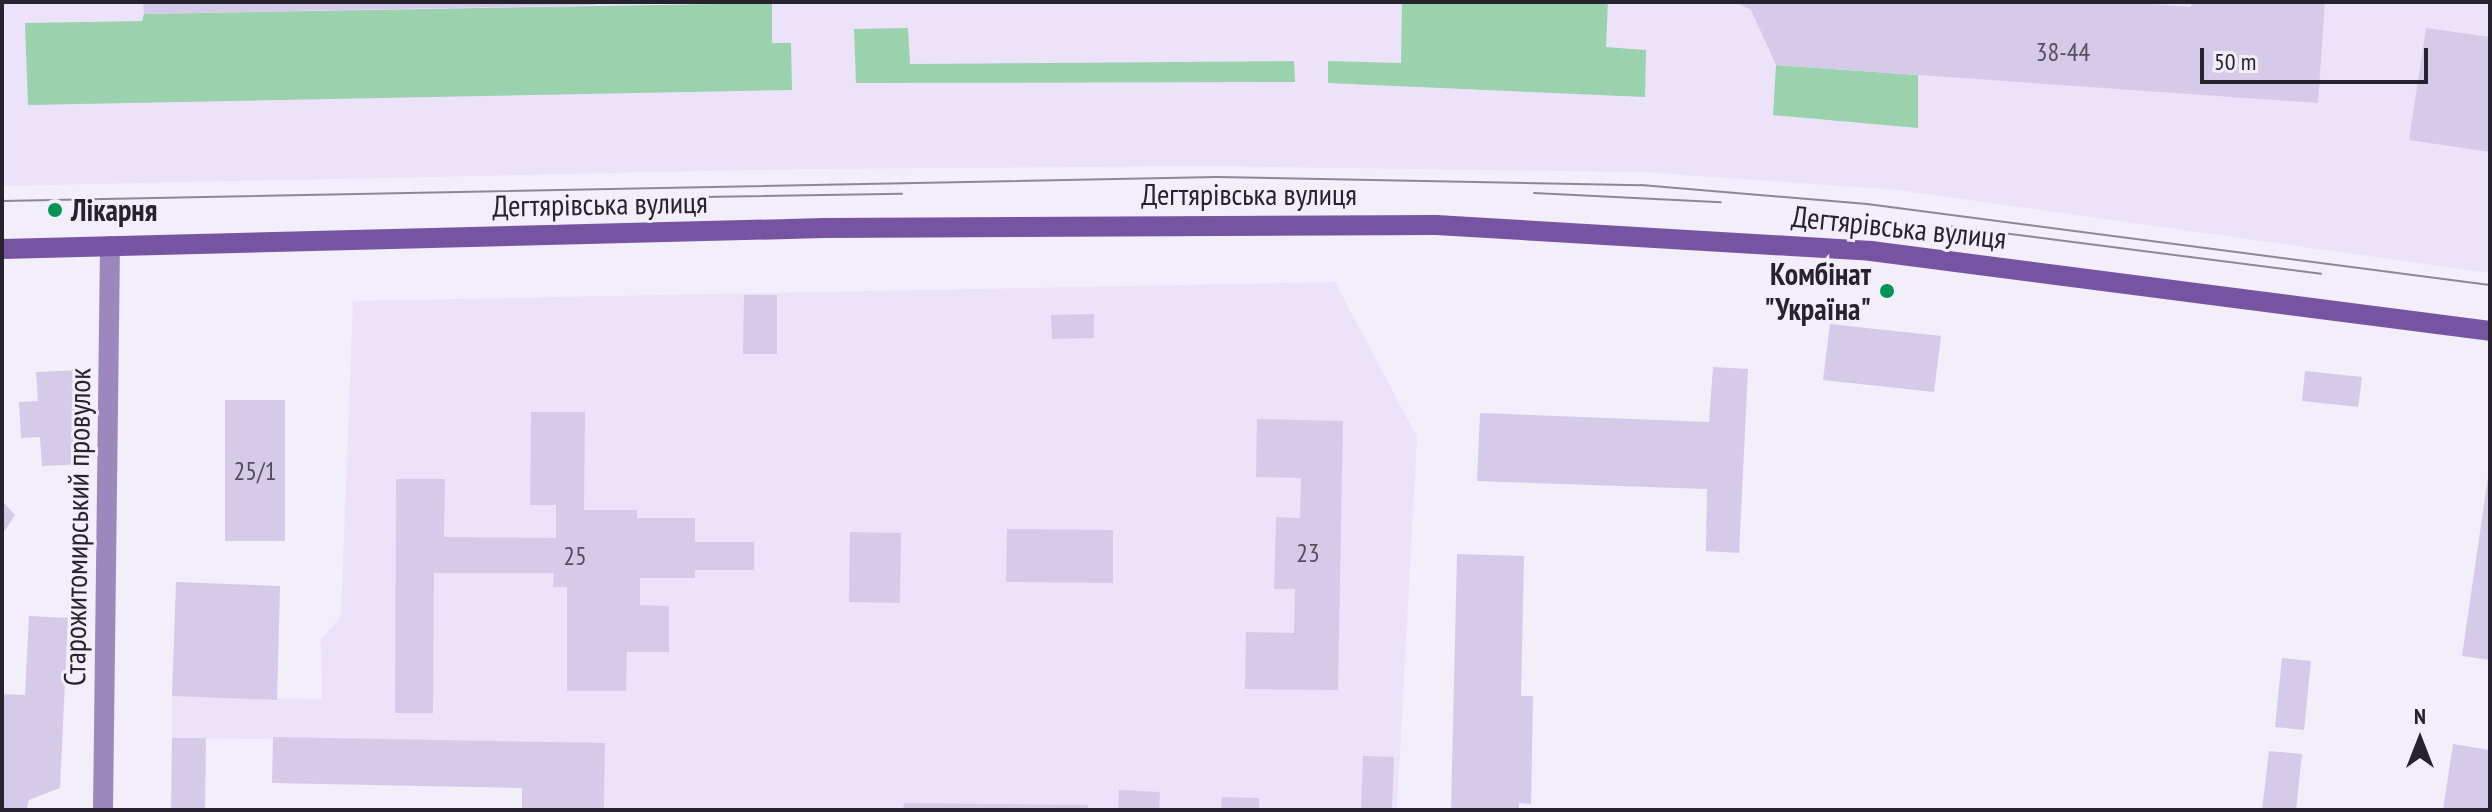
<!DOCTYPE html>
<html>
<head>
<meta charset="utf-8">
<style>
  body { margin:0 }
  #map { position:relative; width:2492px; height:812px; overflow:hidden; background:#f2eefa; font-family:"PT Sans Narrow",sans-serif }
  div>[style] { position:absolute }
  .built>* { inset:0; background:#ece3fa }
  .green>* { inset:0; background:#99d2ad }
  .building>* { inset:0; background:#d6cae9 }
  .minor>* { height:20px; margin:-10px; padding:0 10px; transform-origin:10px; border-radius:10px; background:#9d88bd }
  .secondary>* { height:20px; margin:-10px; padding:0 10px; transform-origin:10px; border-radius:10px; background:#7654a2 }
  .tram>* { height:2px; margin:-1px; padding:0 1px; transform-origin:1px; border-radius:1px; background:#8b8792 }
  .dots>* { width:22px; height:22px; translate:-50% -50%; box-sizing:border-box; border:4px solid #f2eefa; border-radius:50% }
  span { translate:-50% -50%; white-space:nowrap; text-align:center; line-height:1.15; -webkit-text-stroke:6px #f2eefa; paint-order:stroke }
  .number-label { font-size:26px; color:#534d5d }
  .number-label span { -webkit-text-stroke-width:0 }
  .street-label { font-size:30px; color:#27232e }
  .poi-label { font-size:30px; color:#27232e; font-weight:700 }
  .left { translate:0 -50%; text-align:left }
  .right { translate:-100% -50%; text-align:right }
  .frame { position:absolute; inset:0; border:4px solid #27232e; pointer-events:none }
  .north { position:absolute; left:2380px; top:700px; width:80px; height:80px; -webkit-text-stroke:6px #f2eefa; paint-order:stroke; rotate:0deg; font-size:22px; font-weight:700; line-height:32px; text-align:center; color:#27232e }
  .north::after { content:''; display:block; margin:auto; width:28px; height:36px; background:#27232e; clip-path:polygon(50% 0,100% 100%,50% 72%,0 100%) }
  .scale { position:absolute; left:2200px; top:48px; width:228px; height:36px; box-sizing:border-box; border:4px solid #27232e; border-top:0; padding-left:10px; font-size:24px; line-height:28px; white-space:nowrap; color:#27232e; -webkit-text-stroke:6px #f2eefa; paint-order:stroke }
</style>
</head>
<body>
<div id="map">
  <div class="built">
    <div style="clip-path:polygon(2px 2px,2490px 2px,2490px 273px,1898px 190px,1642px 172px,1206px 166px,804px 169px,2px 186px)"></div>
    <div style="clip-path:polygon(1335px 282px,1417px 437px,1397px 810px,604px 810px,605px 743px,172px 738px,172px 696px,322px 699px,321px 640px,341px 616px,353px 301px)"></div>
  </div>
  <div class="green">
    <div style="clip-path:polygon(1402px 2px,1608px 2px,1606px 47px,1646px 50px,1645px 97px,1328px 83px,1328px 61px,1401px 63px)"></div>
    <div style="clip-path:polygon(772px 3px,772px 43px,791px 43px,792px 90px,28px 105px,25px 23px,142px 21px,144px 14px)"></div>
    <div style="clip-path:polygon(908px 28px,910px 64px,1294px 61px,1295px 82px,856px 83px,854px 29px)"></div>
    <div style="clip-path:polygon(1776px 65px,1918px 75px,1918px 128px,1773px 115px)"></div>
  </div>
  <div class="building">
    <div style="clip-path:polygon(143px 2px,595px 2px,595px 5px,144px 14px)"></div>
    <div style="clip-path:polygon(1735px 2px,2125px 2px,2191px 7px,2192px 2px,2325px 2px,2318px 103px,1776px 65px,1751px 10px)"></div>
    <div style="clip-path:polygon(2426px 28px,2490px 37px,2490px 152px,2409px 140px)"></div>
    <div style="clip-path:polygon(744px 295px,777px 295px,777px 354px,743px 354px)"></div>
    <div style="clip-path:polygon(1094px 314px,1094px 338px,1052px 339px,1051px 315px)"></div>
    <div style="clip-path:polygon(1830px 324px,1941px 336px,1934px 392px,1823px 380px)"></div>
    <div style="clip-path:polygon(1713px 367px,1748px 369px,1739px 553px,1706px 551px,1707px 489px,1477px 481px,1480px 413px,1709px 422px)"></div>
    <div style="clip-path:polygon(81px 370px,86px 464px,42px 466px,40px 437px,21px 438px,19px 402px,38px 401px,36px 372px)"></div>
    <div style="clip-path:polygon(2305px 371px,2362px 377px,2358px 407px,2302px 401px)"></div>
    <div style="clip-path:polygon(225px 400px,285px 400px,285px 541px,225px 541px)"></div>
    <div style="clip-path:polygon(531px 412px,585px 412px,584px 510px,637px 510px,637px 518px,695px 518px,695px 542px,754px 542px,754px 570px,695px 570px,695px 578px,640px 578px,640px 605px,669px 606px,669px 652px,627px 652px,626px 691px,567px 691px,567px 587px,553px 587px,554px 573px,434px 573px,433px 713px,395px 713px,396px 479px,445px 479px,444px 537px,556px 538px,556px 505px,530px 505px)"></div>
    <div style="clip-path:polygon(1257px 419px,1343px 421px,1338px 690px,1245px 689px,1246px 632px,1294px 633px,1295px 589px,1274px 589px,1276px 517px,1300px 518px,1301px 478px,1256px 477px)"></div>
    <div style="clip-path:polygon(2488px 477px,2490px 477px,2490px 660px,2462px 656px)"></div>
    <div style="clip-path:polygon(2px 501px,15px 515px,2px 535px)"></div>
    <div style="clip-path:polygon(1007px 529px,1113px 530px,1113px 583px,1006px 582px)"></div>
    <div style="clip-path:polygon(850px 532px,901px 533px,900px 603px,849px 602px)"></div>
    <div style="clip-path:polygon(1457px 554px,1524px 556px,1521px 696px,1533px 696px,1531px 804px,1519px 803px,1519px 810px,1451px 810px)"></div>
    <div style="clip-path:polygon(176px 582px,280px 586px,277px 700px,172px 696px)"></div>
    <div style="clip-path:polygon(29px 616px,68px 618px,60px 788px,29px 800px,26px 810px,2px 810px,2px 694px,25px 695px)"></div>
    <div style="clip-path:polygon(2282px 658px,2311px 661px,2304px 730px,2275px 727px)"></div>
    <div style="clip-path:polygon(273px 737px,605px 743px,604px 810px,522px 810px,522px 788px,272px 783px)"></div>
    <div style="clip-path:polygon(172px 738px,206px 738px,205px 810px,171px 810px)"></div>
    <div style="clip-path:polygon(2453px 744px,2490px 750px,2490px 810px,2443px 810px)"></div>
    <div style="clip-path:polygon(2269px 751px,2302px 754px,2296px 810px,2262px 810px)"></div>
    <div style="clip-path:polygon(1363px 756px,1394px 757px,1392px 810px,1361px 810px)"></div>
    <div style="clip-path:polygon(1119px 790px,1160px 792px,1159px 810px,1118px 810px)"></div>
    <div style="clip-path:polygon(1222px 797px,1259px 798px,1259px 810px,1221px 810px)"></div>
    <div style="clip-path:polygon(904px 803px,1088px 805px,1088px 810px,903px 810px)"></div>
  </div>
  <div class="minor">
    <div style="left:103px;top:810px;width:564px;rotate:-89.29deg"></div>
  </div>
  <div class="secondary">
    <div style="left:2px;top:249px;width:822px;rotate:-1.46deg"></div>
    <div style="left:824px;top:228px;width:612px;rotate:-0.28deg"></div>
    <div style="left:1436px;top:225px;width:436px;rotate:3.4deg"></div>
    <div style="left:1871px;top:251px;width:624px;rotate:7.36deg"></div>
  </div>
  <div class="tram">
    <div style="left:1534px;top:193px;width:187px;rotate:2.8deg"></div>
    <div style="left:702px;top:197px;width:200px;rotate:-0.9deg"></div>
    <div style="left:2px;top:201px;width:1215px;rotate:-1.13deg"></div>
    <div style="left:1217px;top:177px;width:424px;rotate:1.1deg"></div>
    <div style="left:1641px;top:185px;width:227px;rotate:4.8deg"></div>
    <div style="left:1867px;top:204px;width:628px;rotate:7.41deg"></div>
    <div style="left:1948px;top:226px;width:376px;rotate:7.3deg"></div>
  </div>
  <div class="dots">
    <div style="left:55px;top:210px;background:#009455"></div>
    <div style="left:1887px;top:291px;background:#009455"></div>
  </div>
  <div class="number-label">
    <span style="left:2063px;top:52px">38-44</span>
    <span style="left:255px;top:471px">25/1</span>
    <span style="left:1308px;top:553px">23</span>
    <span style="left:575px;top:556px">25</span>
  </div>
  <div class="street-label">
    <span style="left:1249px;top:194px">Дегтярівська вулиця</span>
    <span style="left:600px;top:204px;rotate:-1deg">Дегтярівська вулиця</span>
    <span style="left:1899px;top:227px;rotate:6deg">Дегтярівська вулиця</span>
    <span style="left:77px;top:527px;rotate:-89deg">Старожитомирський провулок</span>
  </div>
  <div class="poi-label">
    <span class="left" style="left:71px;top:210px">Лікарня</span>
    <span class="right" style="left:1871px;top:291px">Комбінат<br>"Україна"</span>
  </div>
  <div class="frame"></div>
  <div class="north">N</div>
  <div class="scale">50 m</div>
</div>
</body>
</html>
